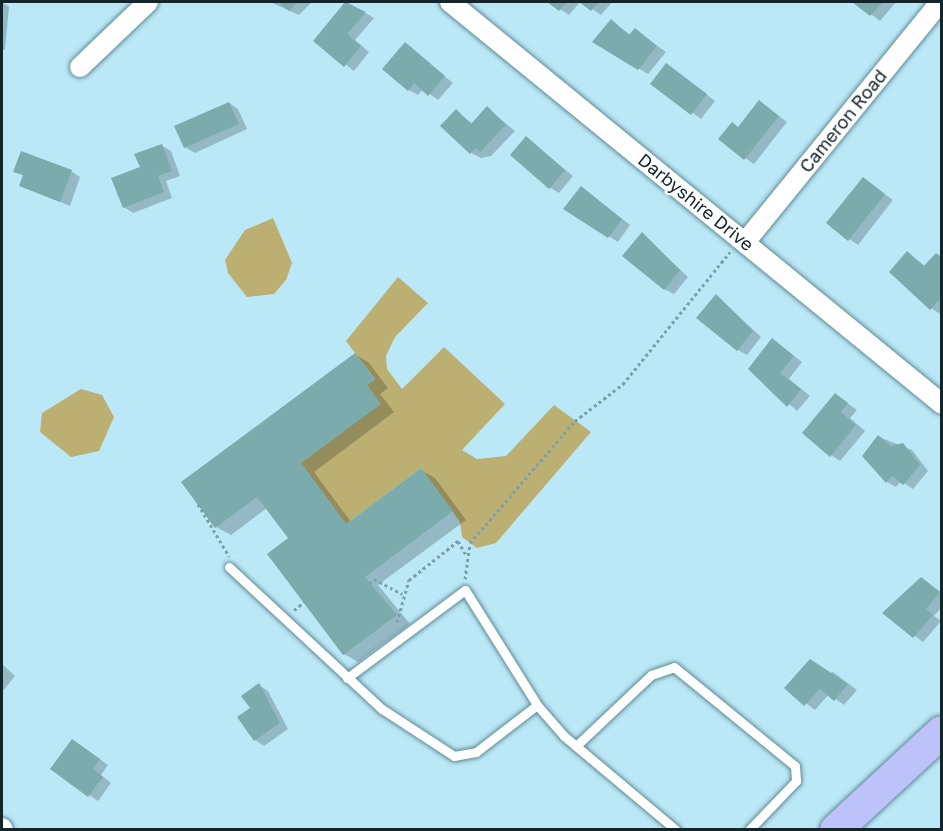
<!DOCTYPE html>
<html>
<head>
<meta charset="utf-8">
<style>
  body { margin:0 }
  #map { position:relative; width:943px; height:831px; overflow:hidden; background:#bbe8f6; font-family:"Golos Text",sans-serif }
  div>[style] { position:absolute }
  .green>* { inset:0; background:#bbaf72 }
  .shadow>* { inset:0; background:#0003 }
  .building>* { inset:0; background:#7babac }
  .path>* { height:3px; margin-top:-1.5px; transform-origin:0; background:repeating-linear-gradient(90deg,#7c9faa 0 3px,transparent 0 6px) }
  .roads { filter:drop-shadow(0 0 2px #608a97) drop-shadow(0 0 2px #608a97) }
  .lane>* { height:9px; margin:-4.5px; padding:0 4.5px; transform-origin:4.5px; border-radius:4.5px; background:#fff }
  .street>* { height:20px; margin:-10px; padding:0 10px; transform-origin:10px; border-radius:10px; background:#fff }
  .primary>* { height:32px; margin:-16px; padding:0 16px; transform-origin:16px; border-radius:16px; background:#bdc2fa }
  span { translate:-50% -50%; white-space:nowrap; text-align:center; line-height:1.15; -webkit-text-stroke:5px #fff; paint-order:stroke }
  .street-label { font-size:18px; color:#13252a }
  .frame { position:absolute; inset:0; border:3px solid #13252a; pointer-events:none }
</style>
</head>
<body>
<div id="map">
  <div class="green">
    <div style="clip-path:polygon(273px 218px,292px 263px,286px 280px,274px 294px,247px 297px,228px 273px,225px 260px,245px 230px)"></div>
    <div style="clip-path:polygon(398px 277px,428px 303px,395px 337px,386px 356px,387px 369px,402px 389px,444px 347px,505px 404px,462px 450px,477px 459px,506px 456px,554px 405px,591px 432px,496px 543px,477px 548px,462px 537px,460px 522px,421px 468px,346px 524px,301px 463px,380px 404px,367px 385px,375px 379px,346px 341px)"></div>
    <div style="clip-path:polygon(81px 389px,102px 395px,114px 417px,99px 451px,71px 457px,40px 432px,42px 413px)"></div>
  </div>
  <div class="shadow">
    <div style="clip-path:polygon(2px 2px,9px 7px,5px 50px,2px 49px)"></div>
    <div style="clip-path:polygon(270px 2px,312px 2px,299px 15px)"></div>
    <div style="clip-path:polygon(347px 2px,374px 18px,355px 40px,369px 52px,354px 71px,315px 40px)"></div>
    <div style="clip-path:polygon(549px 2px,580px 2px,569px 15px)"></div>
    <div style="clip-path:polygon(582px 2px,612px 2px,601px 15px)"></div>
    <div style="clip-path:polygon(855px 2px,896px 2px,880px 21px)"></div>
    <div style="clip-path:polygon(611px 21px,631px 35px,635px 30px,666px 52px,648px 74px,594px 41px)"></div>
    <div style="clip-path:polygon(405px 44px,453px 83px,438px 100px,423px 89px,418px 95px,409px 90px)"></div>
    <div style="clip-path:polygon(675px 70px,715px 101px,701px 119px,652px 83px)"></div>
    <div style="clip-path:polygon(760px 102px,787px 122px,754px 164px,745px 158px,739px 128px)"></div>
    <div style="clip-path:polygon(229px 103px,238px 109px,247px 129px,195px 153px,185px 147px)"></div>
    <div style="clip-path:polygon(487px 108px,515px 131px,491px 156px,481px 158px,471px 153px,456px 111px,473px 124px)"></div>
    <div style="clip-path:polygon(526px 138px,573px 176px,559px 193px,549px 187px)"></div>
    <div style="clip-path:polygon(161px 145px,171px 151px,180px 176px,166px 181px,172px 198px,133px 213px,124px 207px,142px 168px)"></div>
    <div style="clip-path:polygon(15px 171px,71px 171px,80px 177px,70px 206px,21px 186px,24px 176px)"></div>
    <div style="clip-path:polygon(864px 179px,893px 200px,858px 245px,849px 239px)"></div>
    <div style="clip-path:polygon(590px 194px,630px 225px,618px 242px,565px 209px)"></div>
    <div style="clip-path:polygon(642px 234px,688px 277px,674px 294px,664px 289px)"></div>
    <div style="clip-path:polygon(907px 253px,925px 266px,942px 257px,940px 314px,931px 308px)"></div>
    <div style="clip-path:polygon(716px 295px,761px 337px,747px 355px,738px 350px)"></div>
    <div style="clip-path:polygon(773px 340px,802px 362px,789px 379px,810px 396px,797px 411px,750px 369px)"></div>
    <div style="clip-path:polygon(355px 354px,369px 363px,388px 388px,380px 394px,394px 412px,314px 472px,351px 522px,421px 470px,435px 478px,466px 520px,378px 585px,410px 624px,358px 662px,344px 654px,290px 538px,267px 508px,231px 535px,216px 527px)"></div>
    <div style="clip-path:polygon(836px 395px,857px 410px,850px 418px,865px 431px,840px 461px,831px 455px)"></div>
    <div style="clip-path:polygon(879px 437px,912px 450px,928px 471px,913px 489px,901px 481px,896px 487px,887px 482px,864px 456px)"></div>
    <div style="clip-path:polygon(921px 579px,942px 593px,942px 607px,934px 616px,941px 621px,923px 642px,885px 613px)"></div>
    <div style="clip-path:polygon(2px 664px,15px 676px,2px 692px)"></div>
    <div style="clip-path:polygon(833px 672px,857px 690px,844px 705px,829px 694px,815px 710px,786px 688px)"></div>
    <div style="clip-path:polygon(259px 685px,268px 691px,288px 729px,264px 746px,255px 740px)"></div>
    <div style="clip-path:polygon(73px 740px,108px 765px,101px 775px,111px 783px,98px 801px,89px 795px)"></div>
  </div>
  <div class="building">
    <div style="clip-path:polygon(278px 2px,298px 2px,289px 11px)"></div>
    <div style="clip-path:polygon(345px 2px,366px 12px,347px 34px,361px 46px,344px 67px,313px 41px)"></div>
    <div style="clip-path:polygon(547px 2px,567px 2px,559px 11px)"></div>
    <div style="clip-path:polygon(579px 2px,599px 2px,591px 11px)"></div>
    <div style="clip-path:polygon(852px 2px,883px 2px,870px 16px)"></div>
    <div style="clip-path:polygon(611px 19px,629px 35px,635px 28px,657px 46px,638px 70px,592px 42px)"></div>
    <div style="clip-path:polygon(405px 42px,445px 76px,428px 96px,414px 83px,408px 91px,382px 69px)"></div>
    <div style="clip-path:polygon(666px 63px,707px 94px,691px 115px,650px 84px)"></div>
    <div style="clip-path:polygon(759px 100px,779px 116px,744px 160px,718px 139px,732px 122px,738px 127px)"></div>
    <div style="clip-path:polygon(229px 102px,239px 124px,184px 148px,174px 126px)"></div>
    <div style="clip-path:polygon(487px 106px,506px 125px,480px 152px,476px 148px,470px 154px,440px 126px,456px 109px,471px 124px)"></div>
    <div style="clip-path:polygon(526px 136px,565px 170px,549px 189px,510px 155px)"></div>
    <div style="clip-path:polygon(162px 144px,172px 171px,158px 176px,164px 192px,123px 208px,111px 178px,140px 167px,134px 154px)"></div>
    <div style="clip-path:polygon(21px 151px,72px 170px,60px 202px,19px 186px,23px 175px,13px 172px)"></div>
    <div style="clip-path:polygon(863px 177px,885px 194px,848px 241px,826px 223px)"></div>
    <div style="clip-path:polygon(581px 186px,622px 219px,608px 238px,563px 209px)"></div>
    <div style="clip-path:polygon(642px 232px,680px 270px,664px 290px,622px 256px)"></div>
    <div style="clip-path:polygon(907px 251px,924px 266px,936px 253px,942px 257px,942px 297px,930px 310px,889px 272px)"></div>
    <div style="clip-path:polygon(716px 294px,753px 331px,737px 351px,696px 318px)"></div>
    <div style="clip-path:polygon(772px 338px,794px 356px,780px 373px,801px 389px,787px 407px,748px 369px)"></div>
    <div style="clip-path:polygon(355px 353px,375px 380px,367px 385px,381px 404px,301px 463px,346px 524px,421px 468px,453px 511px,365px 577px,397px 615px,343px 655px,267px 554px,288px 538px,257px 497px,215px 528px,181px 482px)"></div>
    <div style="clip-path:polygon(835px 393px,848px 403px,841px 412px,856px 425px,830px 457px,802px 433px)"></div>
    <div style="clip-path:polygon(878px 435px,891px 446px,903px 443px,920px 465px,903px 485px,892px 476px,886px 483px,862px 456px)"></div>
    <div style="clip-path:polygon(921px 577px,940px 592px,926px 609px,933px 615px,913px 638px,882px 613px)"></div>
    <div style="clip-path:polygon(810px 659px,848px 684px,834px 701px,820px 689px,804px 706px,784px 688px)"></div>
    <div style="clip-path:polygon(259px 683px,280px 723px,254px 741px,237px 717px,250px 708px,241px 696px)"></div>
    <div style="clip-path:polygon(72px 739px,100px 759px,93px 769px,103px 777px,88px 797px,50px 769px)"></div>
  </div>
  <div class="path">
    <div style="left:198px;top:504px;width:61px;rotate:59.2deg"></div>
    <div style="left:465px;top:579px;width:36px;rotate:-82deg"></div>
    <div style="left:470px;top:543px;width:161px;rotate:-49.3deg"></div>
    <div style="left:575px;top:421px;width:61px;rotate:-37.6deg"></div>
    <div style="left:623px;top:384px;width:170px;rotate:-51deg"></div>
    <div style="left:369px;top:583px;width:6px;rotate:-39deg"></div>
    <div style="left:374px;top:579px;width:32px;rotate:28deg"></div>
    <div style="left:294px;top:610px;width:13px;rotate:-39deg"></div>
    <div style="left:397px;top:622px;width:44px;rotate:-74.1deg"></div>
    <div style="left:409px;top:580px;width:63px;rotate:-38.5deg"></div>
    <div style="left:458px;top:541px;width:16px;rotate:60deg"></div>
  </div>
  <div class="roads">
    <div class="lane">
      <div style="left:229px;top:567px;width:209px;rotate:42.9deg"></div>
      <div style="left:382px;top:709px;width:86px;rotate:33.1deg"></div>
      <div style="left:454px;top:756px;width:22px;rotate:-10deg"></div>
      <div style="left:476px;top:752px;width:77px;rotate:-37.6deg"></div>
      <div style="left:347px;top:678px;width:147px;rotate:-36.7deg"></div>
      <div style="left:465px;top:590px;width:136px;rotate:57.9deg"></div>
      <div style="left:537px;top:705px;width:41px;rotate:48.9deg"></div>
      <div style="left:564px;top:736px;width:146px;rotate:40deg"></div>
      <div style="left:576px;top:746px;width:103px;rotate:-43.4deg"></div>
      <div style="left:651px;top:675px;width:24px;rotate:-19deg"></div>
      <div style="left:674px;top:667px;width:156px;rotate:39.3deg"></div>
      <div style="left:795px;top:766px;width:15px;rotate:86deg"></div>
      <div style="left:796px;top:781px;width:68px;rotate:133.8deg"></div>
    </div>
    <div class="street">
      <div style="left:450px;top:2px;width:635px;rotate:39.25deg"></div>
      <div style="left:80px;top:67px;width:94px;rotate:-43.7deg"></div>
      <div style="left:746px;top:241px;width:308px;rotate:-50.9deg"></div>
      <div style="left:2px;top:828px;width:2px;rotate:63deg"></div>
    </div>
    <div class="primary">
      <div style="left:836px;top:830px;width:144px;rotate:-42.8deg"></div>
    </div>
  </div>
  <div class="street-label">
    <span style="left:843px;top:121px;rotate:-51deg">Cameron Road</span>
    <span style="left:696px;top:202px;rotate:39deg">Darbyshire Drive</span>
  </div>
  <div class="frame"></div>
</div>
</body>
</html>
